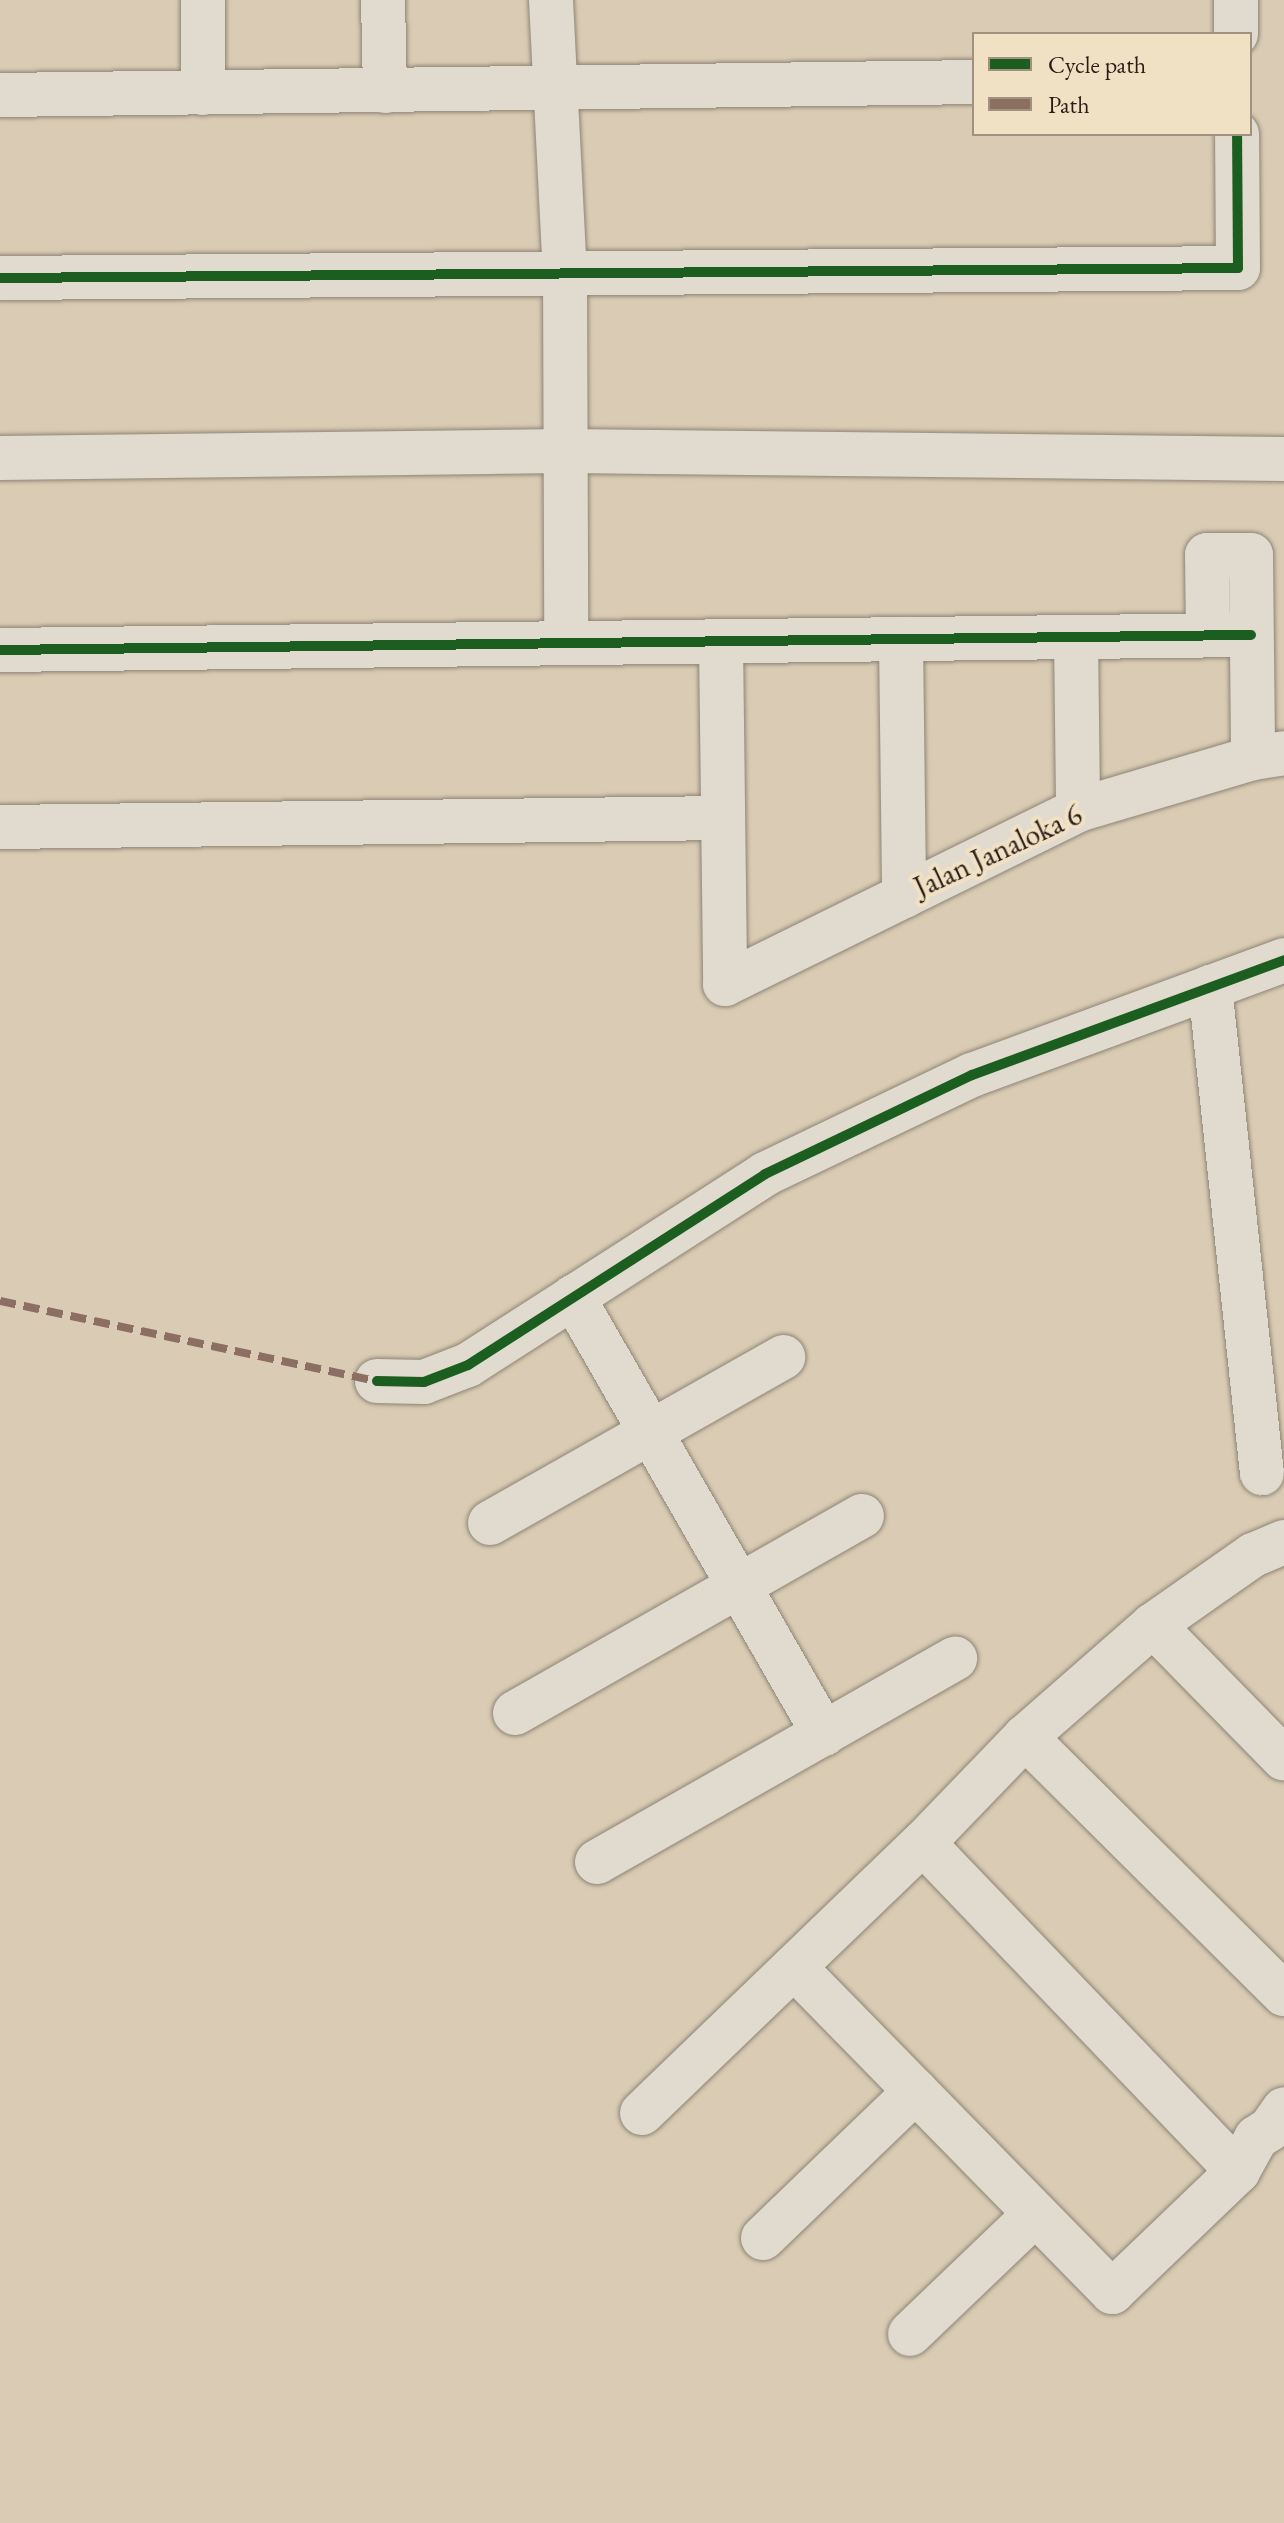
<!DOCTYPE html>
<html>
<head>
<meta charset="utf-8">
<style>
  body { margin:0 }
  #map { position:relative; width:1284px; height:2523px; overflow:hidden; background:#daccb4; font-family:"EB Garamond",serif }
  div>[style] { position:absolute }
  .roads { filter:drop-shadow(0 0 2px #8e8476) drop-shadow(0 0 2px #8e8476) }
  .street>* { height:44px; margin:-22px; padding:0 22px; transform-origin:22px; border-radius:22px; background:#e1dace }
  .quiet>* { height:8px; margin-top:-4px; transform-origin:0; background:repeating-linear-gradient(90deg,#8d6e63 0 16px,transparent 0 24px) }
  .cycleway>* { height:10px; margin:-5px; padding:0 5px; transform-origin:5px; border-radius:5px; background:#1b5e20 }
  span { translate:-50% -50%; white-space:nowrap; text-align:center; line-height:1.15; -webkit-text-stroke:8px #f1e1c4; paint-order:stroke }
  .street-label { font-size:30px; color:#291c17 }
  .legend { position:absolute; left:972px; top:32px; width:280px; height:104px; box-sizing:border-box; background:#f1e1c4; border:2px solid #a1927f; margin:0; padding:10px 14px; list-style:none; font-size:24px; color:#291c17 }
  .legend li { display:flex; align-items:center; gap:16px; height:40px }
  .legend b { width:40px; border:2px solid #a1927f }
</style>
</head>
<body>
<div id="map">
  <div class="roads">
    <div class="street">
      <div style="left:383px;top:0;width:91px;rotate:88.7deg"></div>
      <div style="left:551px;top:0;width:273px;rotate:87.1deg"></div>
      <div style="left:565px;top:273px;width:370px;rotate:89.8deg"></div>
      <div style="left:1236px;top:0;width:34px;rotate:90deg"></div>
      <div style="left:203px;top:93px;width:93px;rotate:-90deg"></div>
      <div style="left:0;top:95px;width:974px;rotate:-0.76deg"></div>
      <div style="left:0;top:278px;width:1238px;rotate:-0.46deg"></div>
      <div style="left:1238px;top:268px;width:134px;rotate:-90.4deg"></div>
      <div style="left:0;top:458px;width:564px;rotate:-0.71deg"></div>
      <div style="left:564px;top:451px;width:720px;rotate:0.64deg"></div>
      <div style="left:1208px;top:635px;width:80px;rotate:-90.7deg"></div>
      <div style="left:1207px;top:555px;width:44px"></div>
      <div style="left:1251px;top:555px;width:203px;rotate:89.4deg"></div>
      <div style="left:1076px;top:637px;width:173px;rotate:89.3deg"></div>
      <div style="left:901px;top:639px;width:257px;rotate:89.3deg"></div>
      <div style="left:721px;top:641px;width:343px;rotate:89.3deg"></div>
      <div style="left:725px;top:984px;width:394px;rotate:-26.2deg"></div>
      <div style="left:1078px;top:810px;width:183px;rotate:-16.5deg"></div>
      <div style="left:1253px;top:758px;width:31px;rotate:-9deg"></div>
      <div style="left:0;top:650px;width:1251px;rotate:-0.69deg"></div>
      <div style="left:0;top:827px;width:723px;rotate:-0.71deg"></div>
      <div style="left:1210px;top:987px;width:489px;rotate:83.9deg"></div>
      <div style="left:573px;top:1297px;width:504px;rotate:60.13deg"></div>
      <div style="left:377px;top:1381px;width:47px;rotate:1.2deg"></div>
      <div style="left:424px;top:1382px;width:47px;rotate:-21.1deg"></div>
      <div style="left:468px;top:1365px;width:353px;rotate:-32.7deg"></div>
      <div style="left:765px;top:1174px;width:229px;rotate:-25.6deg"></div>
      <div style="left:972px;top:1075px;width:333px;rotate:-20.2deg"></div>
      <div style="left:490px;top:1523px;width:337px;rotate:-29.5deg"></div>
      <div style="left:1284px;top:1542px;width:34px;rotate:157deg"></div>
      <div style="left:1253px;top:1555px;width:122px;rotate:145deg"></div>
      <div style="left:1153px;top:1625px;width:170px;rotate:138.8deg"></div>
      <div style="left:1025px;top:1737px;width:147px;rotate:133.9deg"></div>
      <div style="left:923px;top:1843px;width:455px;rotate:46.2deg"></div>
      <div style="left:1238px;top:2171px;width:38px;rotate:-61deg"></div>
      <div style="left:1256px;top:2138px;width:17px;rotate:-33deg"></div>
      <div style="left:1270px;top:2129px;width:24px;rotate:-55deg"></div>
      <div style="left:1153px;top:1625px;width:187px;rotate:45.6deg"></div>
      <div style="left:515px;top:1713px;width:399px;rotate:-29.6deg"></div>
      <div style="left:1025px;top:1737px;width:365px;rotate:44.8deg"></div>
      <div style="left:597px;top:1862px;width:412px;rotate:-29.6deg"></div>
      <div style="left:794px;top:1967px;width:455px;rotate:45.6deg"></div>
      <div style="left:1112px;top:2292px;width:175px;rotate:-43.8deg"></div>
      <div style="left:642px;top:2113px;width:390px;rotate:-43.9deg"></div>
      <div style="left:763px;top:2238px;width:212px;rotate:-43.9deg"></div>
      <div style="left:910px;top:2334px;width:173px;rotate:-43.8deg"></div>
    </div>
  </div>
  <div class="quiet">
    <div style="left:0;top:1301px;width:385px;rotate:12deg"></div>
  </div>
  <div class="cycleway">
    <div style="left:0;top:278px;width:1238px;rotate:-0.46deg"></div>
    <div style="left:1238px;top:268px;width:134px;rotate:-90.4deg"></div>
    <div style="left:0;top:650px;width:1251px;rotate:-0.69deg"></div>
    <div style="left:377px;top:1381px;width:47px;rotate:1.2deg"></div>
    <div style="left:424px;top:1382px;width:47px;rotate:-21.1deg"></div>
    <div style="left:468px;top:1365px;width:353px;rotate:-32.7deg"></div>
    <div style="left:765px;top:1174px;width:229px;rotate:-25.6deg"></div>
    <div style="left:972px;top:1075px;width:333px;rotate:-20.2deg"></div>
  </div>
  <div class="street-label">
    <span style="left:998px;top:851px;rotate:-25deg">Jalan Janaloka 6</span>
  </div>
  <ul class="legend">
  <li><b style="height:10px;background:#1b5e20"></b>Cycle path</li>
  <li><b style="height:10px;background:#8d6e63"></b>Path</li>
  </ul>
</div>
</body>
</html>
